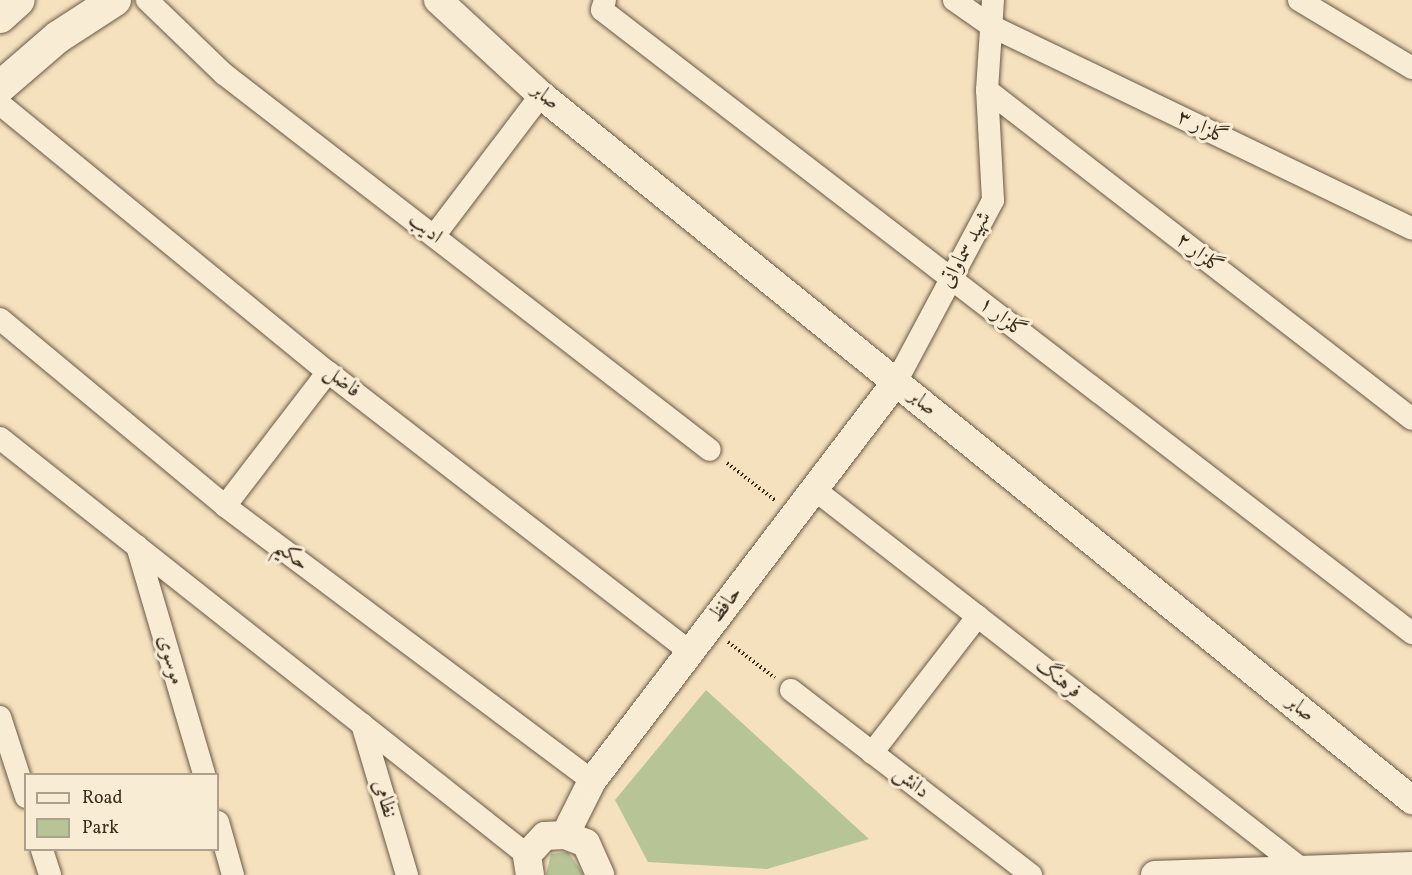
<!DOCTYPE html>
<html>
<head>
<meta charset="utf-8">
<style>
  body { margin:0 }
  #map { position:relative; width:1412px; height:875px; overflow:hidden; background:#f6e1be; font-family:Vollkorn,Amiri,serif }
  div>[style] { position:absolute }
  .green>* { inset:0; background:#b6c496 }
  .path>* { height:4px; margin-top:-2px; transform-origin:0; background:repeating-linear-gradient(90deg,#3a2d1e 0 1.5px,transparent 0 4.5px) }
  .roads { filter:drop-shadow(0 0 2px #695a46) drop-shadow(0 0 2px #695a46) }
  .minor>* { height:22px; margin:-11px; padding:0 11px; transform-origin:11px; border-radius:11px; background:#f9ecd5 }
  .tertiary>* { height:28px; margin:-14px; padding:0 14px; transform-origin:14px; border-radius:14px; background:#f9ecd5 }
  .secondary>* { height:32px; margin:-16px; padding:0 16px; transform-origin:16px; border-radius:16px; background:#f9ecd5 }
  span { translate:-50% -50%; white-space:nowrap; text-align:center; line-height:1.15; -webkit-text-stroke:6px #f9ecd5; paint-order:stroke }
  .street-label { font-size:21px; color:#3a2d1e }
  .legend { position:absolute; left:24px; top:773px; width:195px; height:78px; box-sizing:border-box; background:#f9ecd5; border:2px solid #ada08c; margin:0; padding:8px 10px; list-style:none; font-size:18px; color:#3a2d1e }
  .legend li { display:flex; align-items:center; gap:12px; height:30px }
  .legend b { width:30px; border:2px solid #ada08c }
</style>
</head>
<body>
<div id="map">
  <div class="green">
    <div style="clip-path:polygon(706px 690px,869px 839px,767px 869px,648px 862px,615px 800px)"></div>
    <div style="clip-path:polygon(568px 852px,584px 875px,546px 875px,551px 854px)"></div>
  </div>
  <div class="path">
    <div style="left:727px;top:463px;width:62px;rotate:37.8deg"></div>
    <div style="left:728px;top:642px;width:59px;rotate:37.5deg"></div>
  </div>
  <div class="roads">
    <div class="minor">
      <div style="left:147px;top:0;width:107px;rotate:43.9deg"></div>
      <div style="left:224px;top:74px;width:614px;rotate:37.73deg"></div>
      <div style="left:605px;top:0;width:10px;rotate:107deg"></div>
      <div style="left:602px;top:10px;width:1022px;rotate:37.57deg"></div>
      <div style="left:954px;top:0;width:45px;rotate:35.1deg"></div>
      <div style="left:991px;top:26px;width:467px;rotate:25.7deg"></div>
      <div style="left:1299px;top:0;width:132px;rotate:31deg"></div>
      <div style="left:987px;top:90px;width:537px;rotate:37.74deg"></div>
      <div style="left:0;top:104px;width:424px;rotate:39.3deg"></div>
      <div style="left:328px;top:372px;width:458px;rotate:37.7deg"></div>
      <div style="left:434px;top:236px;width:177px;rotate:-52.8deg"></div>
      <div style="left:0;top:319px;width:293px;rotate:39.7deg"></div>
      <div style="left:225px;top:506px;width:459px;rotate:36.8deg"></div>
      <div style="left:896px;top:382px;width:206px;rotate:-61.9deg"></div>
      <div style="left:993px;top:200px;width:110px;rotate:-93.1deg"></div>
      <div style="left:987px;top:90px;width:90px;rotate:-86.2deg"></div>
      <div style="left:0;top:438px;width:672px;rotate:38.35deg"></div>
      <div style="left:814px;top:489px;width:619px;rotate:37.91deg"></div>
      <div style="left:225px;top:506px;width:169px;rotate:-52.5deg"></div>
      <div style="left:137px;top:546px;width:238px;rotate:73.6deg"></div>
      <div style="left:791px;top:690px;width:303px;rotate:37.6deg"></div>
      <div style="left:0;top:717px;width:84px;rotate:72deg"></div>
      <div style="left:362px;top:724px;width:158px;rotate:73.4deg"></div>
      <div style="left:872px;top:753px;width:173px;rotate:-52.3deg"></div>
      <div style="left:218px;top:822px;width:55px;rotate:74.2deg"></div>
      <div style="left:42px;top:850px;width:26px;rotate:72deg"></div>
    </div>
    <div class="tertiary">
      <div style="left:438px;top:0;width:140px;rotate:42.7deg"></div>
      <div style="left:541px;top:95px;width:1121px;rotate:38.99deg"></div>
      <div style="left:565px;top:835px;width:60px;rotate:-63.4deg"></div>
      <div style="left:592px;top:781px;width:502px;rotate:-52.7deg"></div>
      <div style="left:530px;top:875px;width:20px;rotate:-99deg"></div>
      <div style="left:527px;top:855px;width:26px;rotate:-47deg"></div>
      <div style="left:545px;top:836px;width:20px;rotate:-3deg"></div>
      <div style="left:565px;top:835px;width:22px;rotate:21deg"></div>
      <div style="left:586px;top:843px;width:35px;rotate:66deg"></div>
      <div style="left:1155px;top:875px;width:257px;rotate:-2deg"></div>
    </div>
    <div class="secondary">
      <div style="left:0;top:17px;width:25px;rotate:-42deg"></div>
      <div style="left:0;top:87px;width:77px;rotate:-40.8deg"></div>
      <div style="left:58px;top:37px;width:68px;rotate:-33deg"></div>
    </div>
  </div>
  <div class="street-label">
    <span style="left:545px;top:97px;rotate:40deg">صابر</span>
    <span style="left:1202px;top:128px;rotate:26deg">گلزار ۳</span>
    <span style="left:425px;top:229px;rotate:38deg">ادیب</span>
    <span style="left:966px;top:250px;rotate:-61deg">شهید سماواتی</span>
    <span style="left:1199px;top:254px;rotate:38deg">گلزار ۲</span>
    <span style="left:1002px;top:318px;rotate:38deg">گلزار ۱</span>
    <span style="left:342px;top:382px;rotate:38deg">فاضل</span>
    <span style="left:922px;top:403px;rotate:39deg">صابر</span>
    <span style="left:291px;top:556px;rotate:37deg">حکیم</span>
    <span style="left:726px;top:605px;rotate:-53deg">حافظ</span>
    <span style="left:170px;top:660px;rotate:74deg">موسوی</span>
    <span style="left:1058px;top:679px;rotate:38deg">فرهنگ</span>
    <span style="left:1300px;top:709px;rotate:39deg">صابر</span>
    <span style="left:911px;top:783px;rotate:38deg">دانش</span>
    <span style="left:384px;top:799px;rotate:73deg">نظامی</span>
  </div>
  <ul class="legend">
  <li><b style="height:8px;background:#f9ecd5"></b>Road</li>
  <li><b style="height:16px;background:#b6c496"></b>Park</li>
  </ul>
</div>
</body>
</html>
